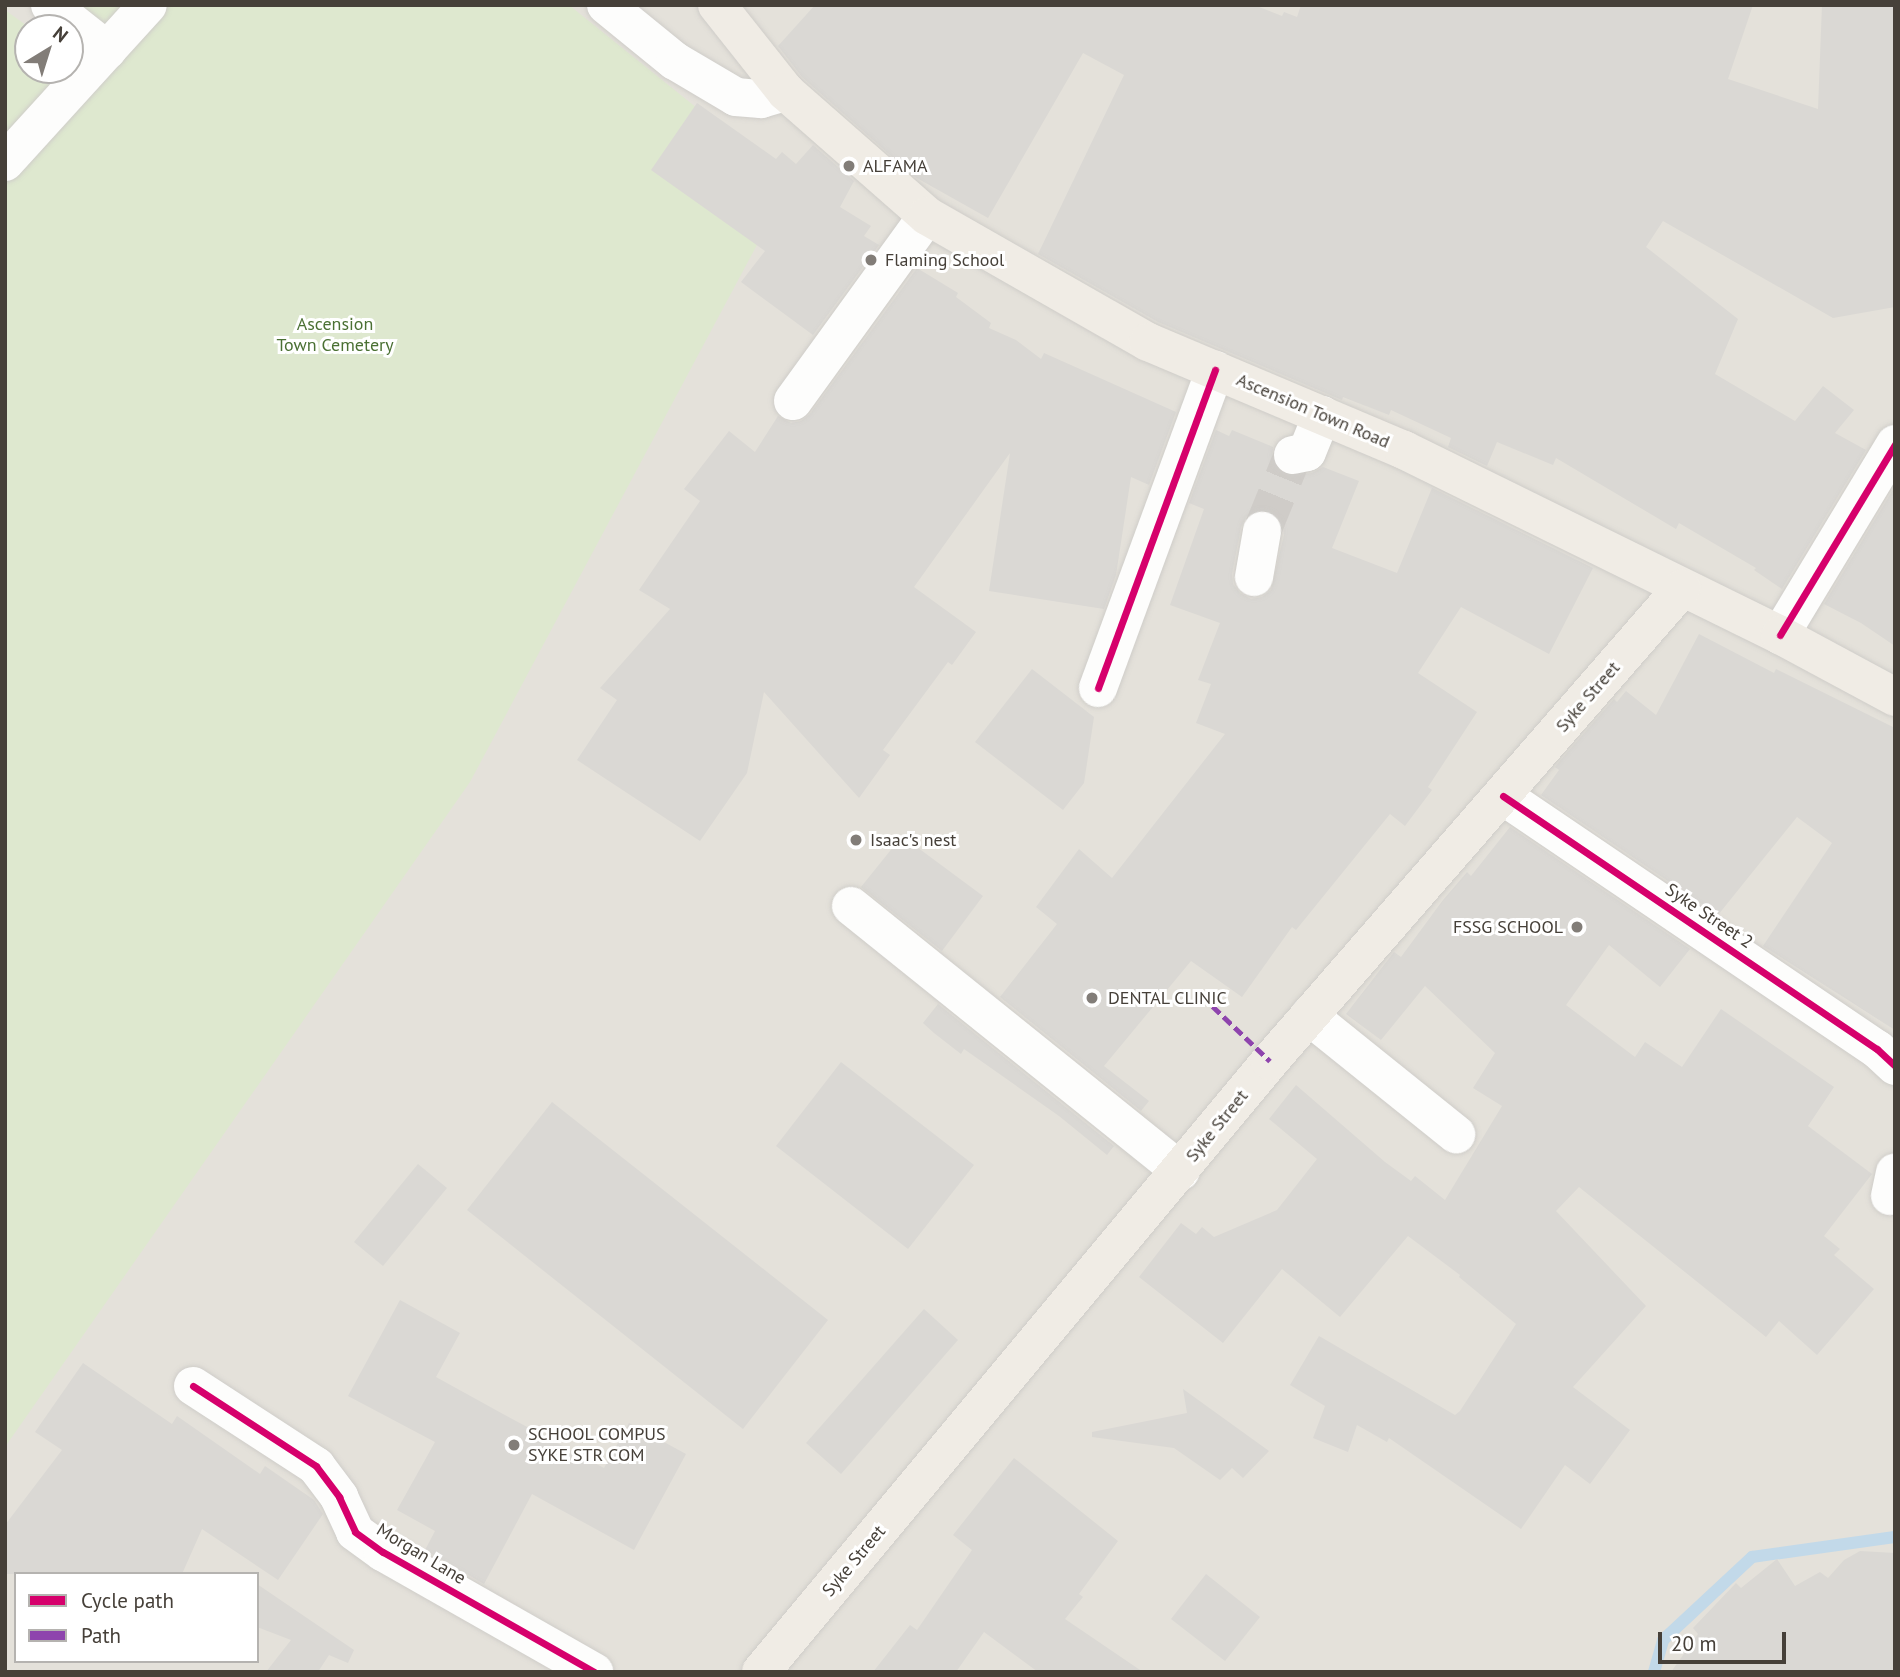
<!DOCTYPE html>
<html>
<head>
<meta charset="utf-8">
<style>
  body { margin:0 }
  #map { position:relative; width:1900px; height:1677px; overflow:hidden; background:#f1efec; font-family:"PT Sans",sans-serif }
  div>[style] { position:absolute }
  .residential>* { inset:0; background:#e4e1da }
  .green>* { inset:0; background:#dee8cf }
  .stream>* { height:12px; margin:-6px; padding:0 6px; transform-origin:6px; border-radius:6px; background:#c2d9e9 }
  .building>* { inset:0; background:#dad8d4 }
  .minor-tunnel>* { height:38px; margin-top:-19px; transform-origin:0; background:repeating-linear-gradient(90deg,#cfccc8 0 38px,transparent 0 57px) }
  .roads { filter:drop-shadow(0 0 2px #cfcdc9) drop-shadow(0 0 2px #cfcdc9) }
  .minor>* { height:38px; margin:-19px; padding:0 19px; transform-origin:19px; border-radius:19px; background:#fdfdfc }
  .major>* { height:38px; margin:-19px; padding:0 19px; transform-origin:19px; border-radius:19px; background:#f0ece5 }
  .quiet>* { height:5px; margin-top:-2.5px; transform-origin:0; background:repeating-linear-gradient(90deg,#8e44ad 0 10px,transparent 0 15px) }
  .cycleway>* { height:7px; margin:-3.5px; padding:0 3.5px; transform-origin:3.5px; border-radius:3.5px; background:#d6006c }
  .dots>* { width:19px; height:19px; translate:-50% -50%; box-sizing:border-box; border:4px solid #fff; border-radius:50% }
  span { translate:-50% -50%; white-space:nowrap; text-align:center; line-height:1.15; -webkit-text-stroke:6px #fff; paint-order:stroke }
  .poi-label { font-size:18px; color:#464039 }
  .left { translate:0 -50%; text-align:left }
  .right { translate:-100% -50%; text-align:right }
  .park-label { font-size:18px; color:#4a7033 }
  .street-label { font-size:18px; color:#464039 }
  .frame { position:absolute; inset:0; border:7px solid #464039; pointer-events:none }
  .legend { position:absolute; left:14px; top:1572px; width:245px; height:91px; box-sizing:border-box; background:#fff; border:2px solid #b5b3b0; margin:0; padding:9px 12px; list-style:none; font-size:21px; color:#464039 }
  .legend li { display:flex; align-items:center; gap:14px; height:35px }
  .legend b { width:35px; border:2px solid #b5b3b0 }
  .north { position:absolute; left:14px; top:14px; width:70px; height:70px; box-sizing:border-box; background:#fff; border:2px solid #b5b3b0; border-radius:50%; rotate:38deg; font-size:19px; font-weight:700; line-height:28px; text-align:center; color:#464039 }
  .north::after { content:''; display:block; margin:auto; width:24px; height:32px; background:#827d78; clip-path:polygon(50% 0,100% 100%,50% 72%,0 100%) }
  .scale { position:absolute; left:1658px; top:1632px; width:128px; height:32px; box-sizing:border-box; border:4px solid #464039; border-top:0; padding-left:9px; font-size:21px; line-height:24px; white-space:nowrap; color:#464039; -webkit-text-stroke:5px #fff; paint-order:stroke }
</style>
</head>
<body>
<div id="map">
  <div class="residential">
    <div style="clip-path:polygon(evenodd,5px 5px,1895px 5px,1895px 1672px,5px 1672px,5px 5px,28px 28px,70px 28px,70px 70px,28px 70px,28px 28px,5px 5px,16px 1574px,257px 1574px,257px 1661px,16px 1661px,16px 1574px)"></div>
  </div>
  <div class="green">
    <div style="clip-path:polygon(51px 5px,569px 5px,790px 183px,470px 782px,5px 1447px,5px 10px,30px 28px,28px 70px,70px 70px,70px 28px,31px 28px)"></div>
  </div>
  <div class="stream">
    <div style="left:1654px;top:1672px;width:33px;rotate:-74deg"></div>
    <div style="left:1663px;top:1640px;width:122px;rotate:-43deg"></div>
    <div style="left:1752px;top:1557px;width:144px;rotate:-8deg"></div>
  </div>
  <div class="building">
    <div style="clip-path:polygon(815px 5px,1254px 5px,1282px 16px,1284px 12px,1297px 17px,1301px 5px,1753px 5px,1728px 79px,1818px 109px,1822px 5px,1895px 5px,1895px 307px,1833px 318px,1663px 221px,1646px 247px,1738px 319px,1715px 374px,1795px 421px,1823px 386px,1854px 410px,1835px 433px,1866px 450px,1782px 589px,1754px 570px,1756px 568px,1679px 523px,1676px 529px,1556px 458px,1553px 465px,1497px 442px,1487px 466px,1448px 447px,1451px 438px,1391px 410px,1389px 415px,1343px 397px,1342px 400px,1158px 322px,1038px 254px,1124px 75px,1083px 53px,988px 218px,915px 177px,802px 77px,778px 46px)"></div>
    <div style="clip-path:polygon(697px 103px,776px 159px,782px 152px,796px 164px,813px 145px,854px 181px,840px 207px,871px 226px,864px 236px,879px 245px,813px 335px,741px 282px,765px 251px,651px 170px)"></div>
    <div style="clip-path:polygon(917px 268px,958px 293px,956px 297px,991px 323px,989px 328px,1016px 340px,1041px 359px,1044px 353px,1176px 412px,1149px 485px,1131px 477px,1116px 575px,1104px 609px,989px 591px,1010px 453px,914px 587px,976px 632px,952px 665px,948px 662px,883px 750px,890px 755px,859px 798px,764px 692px,747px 773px,700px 841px,577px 760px,617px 700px,600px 688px,670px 609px,639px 590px,700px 501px,684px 489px,729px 431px,755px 452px,778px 416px,791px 423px,801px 421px,810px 414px)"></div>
    <div style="clip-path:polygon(evenodd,1216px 430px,1229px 436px,1232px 430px,1273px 447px,1272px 460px,1276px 469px,1286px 476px,1312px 473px,1323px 467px,1359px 481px,1332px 548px,1397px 573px,1432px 488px,1593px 568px,1549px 654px,1461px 607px,1418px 673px,1477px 712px,1428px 787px,1432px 790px,1405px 826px,1390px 814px,1296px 930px,1292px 927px,1242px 997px,1191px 961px,1104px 1066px,1149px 1101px,1141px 1111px,1000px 997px,1057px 924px,1036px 907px,1079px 849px,1112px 878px,1225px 734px,1196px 723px,1211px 684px,1198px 680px,1220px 623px,1170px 605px,1204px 509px,1189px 503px,1216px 430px,1255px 510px,1266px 510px,1276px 515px,1283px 524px,1284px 535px,1271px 590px,1262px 597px,1251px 599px,1240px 593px,1233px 584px,1232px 574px,1241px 527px,1246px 517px,1255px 510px)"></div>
    <div style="clip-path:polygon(1894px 488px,1895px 488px,1895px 646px,1861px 623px,1824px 604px)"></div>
    <div style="clip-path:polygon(1699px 634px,1774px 673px,1776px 669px,1895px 728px,1895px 1030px,1763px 946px,1832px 843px,1797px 817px,1718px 915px,1541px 795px,1559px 770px,1555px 767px,1559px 762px,1614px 699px,1617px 702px,1626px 691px,1656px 715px)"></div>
    <div style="clip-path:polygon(1032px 669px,1094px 717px,1084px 783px,1063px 810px,975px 742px)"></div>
    <div style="clip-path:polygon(1510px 827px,1690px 949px,1660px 987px,1609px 945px,1566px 1005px,1635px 1057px,1645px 1042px,1682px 1067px,1721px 1009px,1834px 1087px,1808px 1126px,1872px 1174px,1824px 1236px,1840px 1249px,1834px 1255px,1874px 1289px,1817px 1355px,1779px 1321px,1766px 1337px,1579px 1187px,1556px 1211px,1646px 1306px,1573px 1387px,1630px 1430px,1590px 1484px,1565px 1465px,1521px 1529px,1389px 1438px,1387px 1442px,1357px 1425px,1348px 1452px,1313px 1438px,1325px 1406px,1290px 1385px,1319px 1336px,1455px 1415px,1460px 1411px,1516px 1324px,1459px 1277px,1460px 1275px,1408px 1236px,1340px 1317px,1282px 1269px,1223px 1343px,1139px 1277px,1181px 1223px,1196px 1234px,1202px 1227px,1214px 1237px,1277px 1210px,1317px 1159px,1269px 1119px,1296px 1085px,1385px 1162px,1411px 1181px,1415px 1176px,1445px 1200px,1502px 1106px,1473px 1088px,1495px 1053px,1425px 986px,1381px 1040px,1346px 1014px,1394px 952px,1401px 957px,1443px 900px,1467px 872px,1471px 876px)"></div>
    <div style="clip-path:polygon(902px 836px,983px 896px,942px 951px,861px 887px)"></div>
    <div style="clip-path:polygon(938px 1004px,1114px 1146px,1107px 1155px,1059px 1116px,964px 1049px,961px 1054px,934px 1033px,923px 1023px)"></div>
    <div style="clip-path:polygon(841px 1062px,974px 1165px,908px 1249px,776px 1146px)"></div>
    <div style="clip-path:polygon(552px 1102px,828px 1320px,743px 1429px,467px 1210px)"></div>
    <div style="clip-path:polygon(418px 1164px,447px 1188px,383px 1266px,354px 1242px)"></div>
    <div style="clip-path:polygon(400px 1300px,460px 1333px,436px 1377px,503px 1414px,604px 1468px,629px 1423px,686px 1454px,634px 1550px,532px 1494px,484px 1584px,425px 1550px,435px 1531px,397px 1510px,435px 1442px,348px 1396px)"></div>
    <div style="clip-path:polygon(924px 1309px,958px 1340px,841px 1474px,806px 1443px)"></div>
    <div style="clip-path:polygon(83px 1363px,172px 1424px,177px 1416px,260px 1474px,265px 1466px,314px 1500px,323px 1514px,278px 1580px,202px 1529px,182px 1574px,5px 1574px,5px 1525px,62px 1450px,35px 1432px)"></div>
    <div style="clip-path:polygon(1183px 1389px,1269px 1451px,1243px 1478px,1232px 1468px,1220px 1480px,1174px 1448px,1092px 1437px,1092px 1432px,1187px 1413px)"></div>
    <div style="clip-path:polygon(1014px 1458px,1118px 1541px,1079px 1594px,1083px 1597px,1065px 1619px,1143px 1672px,1038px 1672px,984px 1632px,956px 1672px,873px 1672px,910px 1625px,917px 1630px,972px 1550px,953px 1535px)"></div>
    <div style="clip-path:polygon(1860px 1551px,1895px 1553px,1895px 1672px,1671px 1672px,1698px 1634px,1693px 1628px,1736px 1583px,1741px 1588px,1777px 1559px,1795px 1586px,1820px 1572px,1828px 1578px,1844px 1560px)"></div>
    <div style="clip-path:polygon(1206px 1574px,1260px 1617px,1225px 1661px,1171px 1619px)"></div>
    <div style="clip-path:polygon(257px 1584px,354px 1650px,348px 1663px,329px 1655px,318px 1672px,266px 1672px,291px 1640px,257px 1627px)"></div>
  </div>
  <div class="minor-tunnel">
    <div style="left:1262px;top:531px;width:82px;rotate:-67.8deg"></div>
  </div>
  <div class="roads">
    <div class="minor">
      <div style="left:50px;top:5px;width:73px;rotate:38.3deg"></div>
      <div style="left:606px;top:5px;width:89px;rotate:39.1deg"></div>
      <div style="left:675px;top:61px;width:71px;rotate:30.5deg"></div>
      <div style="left:736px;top:97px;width:25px;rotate:5deg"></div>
      <div style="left:761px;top:99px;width:26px;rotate:-16deg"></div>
      <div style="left:5px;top:162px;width:212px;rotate:-47.7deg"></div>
      <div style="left:793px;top:401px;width:228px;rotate:-54.1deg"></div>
      <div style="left:1293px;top:455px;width:14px;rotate:-12deg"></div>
      <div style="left:1307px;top:452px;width:40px;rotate:-68deg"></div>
      <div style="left:1254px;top:577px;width:47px;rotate:-80.1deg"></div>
      <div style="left:1780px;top:635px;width:223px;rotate:-58.9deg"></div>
      <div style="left:1098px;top:688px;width:339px;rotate:-69.8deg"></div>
      <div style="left:1503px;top:796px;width:452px;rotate:34.1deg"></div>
      <div style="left:1877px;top:1049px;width:25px;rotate:43deg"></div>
      <div style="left:851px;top:906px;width:423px;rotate:38.8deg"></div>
      <div style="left:1309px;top:1016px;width:189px;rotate:38.8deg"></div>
      <div style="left:1890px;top:1196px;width:24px;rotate:-78deg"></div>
      <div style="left:193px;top:1386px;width:147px;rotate:33deg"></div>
      <div style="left:316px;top:1466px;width:39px;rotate:53deg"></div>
      <div style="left:339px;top:1497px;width:38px;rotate:65deg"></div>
      <div style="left:355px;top:1532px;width:34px;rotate:36deg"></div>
      <div style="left:383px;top:1552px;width:243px;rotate:29.6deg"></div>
    </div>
    <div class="major">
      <div style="left:717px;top:5px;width:111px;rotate:51.6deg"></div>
      <div style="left:786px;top:92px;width:188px;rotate:41.3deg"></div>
      <div style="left:927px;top:216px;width:254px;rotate:29.7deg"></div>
      <div style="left:1148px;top:342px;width:278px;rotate:22.9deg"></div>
      <div style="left:1404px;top:450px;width:419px;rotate:26.2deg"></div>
      <div style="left:1780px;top:635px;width:131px;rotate:28.3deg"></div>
      <div style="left:761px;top:1672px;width:795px;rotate:-50.2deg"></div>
      <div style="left:1270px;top:1061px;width:627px;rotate:-48.94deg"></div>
    </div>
  </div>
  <div class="quiet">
    <div style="left:1202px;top:996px;width:94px;rotate:43.7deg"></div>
  </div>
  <div class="cycleway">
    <div style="left:1780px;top:635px;width:223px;rotate:-58.9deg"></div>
    <div style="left:1098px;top:688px;width:339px;rotate:-69.8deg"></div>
    <div style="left:1503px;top:796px;width:452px;rotate:34.1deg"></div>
    <div style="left:1877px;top:1049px;width:25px;rotate:43deg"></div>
    <div style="left:193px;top:1386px;width:147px;rotate:33deg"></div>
    <div style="left:316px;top:1466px;width:39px;rotate:53deg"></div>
    <div style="left:339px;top:1497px;width:38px;rotate:65deg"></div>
    <div style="left:355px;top:1532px;width:34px;rotate:36deg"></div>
    <div style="left:383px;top:1552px;width:243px;rotate:29.6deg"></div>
  </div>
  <div class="dots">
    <div style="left:849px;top:166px;background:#827d78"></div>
    <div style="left:871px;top:260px;background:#827d78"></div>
    <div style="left:856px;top:840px;background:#827d78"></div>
    <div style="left:1577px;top:927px;background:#827d78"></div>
    <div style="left:1092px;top:998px;background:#827d78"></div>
    <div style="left:514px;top:1445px;background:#827d78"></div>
  </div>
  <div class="poi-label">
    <span class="left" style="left:863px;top:166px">ALFAMA</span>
    <span class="left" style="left:885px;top:260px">Flaming School</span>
    <span class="left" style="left:870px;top:840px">Isaac's nest</span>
    <span class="right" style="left:1563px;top:927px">FSSG SCHOOL</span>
    <span class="left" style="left:1108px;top:998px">DENTAL CLINIC</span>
    <span class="left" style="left:528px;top:1445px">SCHOOL COMPUS<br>SYKE STR COM</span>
  </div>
  <div class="park-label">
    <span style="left:335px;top:335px">Ascension<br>Town Cemetery</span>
  </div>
  <div class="street-label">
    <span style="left:1313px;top:411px;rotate:23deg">Ascension Town Road</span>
    <span style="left:1588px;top:697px;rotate:-49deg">Syke Street</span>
    <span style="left:1709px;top:916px;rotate:34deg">Syke Street 2</span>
    <span style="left:1217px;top:1126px;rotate:-51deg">Syke Street</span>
    <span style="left:421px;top:1554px;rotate:31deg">Morgan Lane</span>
    <span style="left:854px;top:1561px;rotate:-50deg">Syke Street</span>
  </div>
  <div class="frame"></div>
  <ul class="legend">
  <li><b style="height:9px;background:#d6006c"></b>Cycle path</li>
  <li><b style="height:9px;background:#8e44ad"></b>Path</li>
  </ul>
  <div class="north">N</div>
  <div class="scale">20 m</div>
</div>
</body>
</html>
